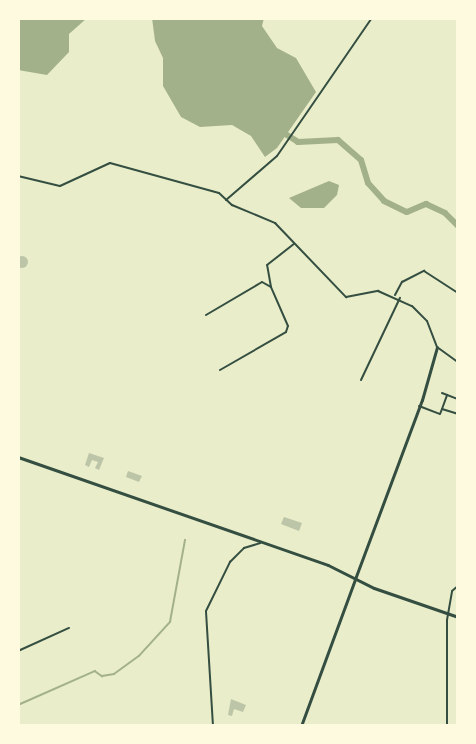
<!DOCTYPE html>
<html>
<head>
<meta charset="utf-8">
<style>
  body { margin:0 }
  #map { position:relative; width:476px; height:744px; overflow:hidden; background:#e9edc9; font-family:"Sofia Sans Condensed",sans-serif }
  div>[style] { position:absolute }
  .water>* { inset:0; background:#a3b18a }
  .stream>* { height:1.5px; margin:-0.75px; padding:0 0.75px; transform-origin:0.75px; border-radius:0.75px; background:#a3b18a }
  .river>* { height:6px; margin:-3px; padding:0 3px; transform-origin:3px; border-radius:3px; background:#a3b18a }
  .building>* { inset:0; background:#bcc5a7 }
  .round { border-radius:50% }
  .minor>* { height:2px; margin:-1px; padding:0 1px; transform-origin:1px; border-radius:1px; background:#344e41 }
  .tertiary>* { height:3px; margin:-1.5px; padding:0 1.5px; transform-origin:1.5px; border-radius:1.5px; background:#344e41 }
  .secondary>* { height:3px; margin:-1.5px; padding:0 1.5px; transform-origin:1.5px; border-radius:1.5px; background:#344e41 }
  span { translate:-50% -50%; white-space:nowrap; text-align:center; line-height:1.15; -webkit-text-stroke:5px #fefae0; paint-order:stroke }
  .frame { position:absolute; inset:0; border:20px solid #fefae0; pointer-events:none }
</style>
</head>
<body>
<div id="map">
  <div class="water">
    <div style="clip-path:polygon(18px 18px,87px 18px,69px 34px,69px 52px,47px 75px,18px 70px)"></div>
    <div style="clip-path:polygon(152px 18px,264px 18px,262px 26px,277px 48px,296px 58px,316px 92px,277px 148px,265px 157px,251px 136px,232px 125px,200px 127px,181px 117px,163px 86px,163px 58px,155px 41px)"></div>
    <div style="clip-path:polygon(329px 181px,339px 185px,337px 195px,324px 208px,301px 208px,289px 198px)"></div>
  </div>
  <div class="stream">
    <div style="left:18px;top:705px;width:84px;rotate:-23.8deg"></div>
    <div style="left:95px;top:671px;width:9px;rotate:36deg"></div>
    <div style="left:102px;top:676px;width:12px;rotate:-9deg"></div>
    <div style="left:114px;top:674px;width:31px;rotate:-36deg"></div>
    <div style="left:139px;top:656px;width:46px;rotate:-47.6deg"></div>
    <div style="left:170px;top:622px;width:83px;rotate:-79.6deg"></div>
  </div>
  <div class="river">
    <div style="left:287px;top:135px;width:13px;rotate:32deg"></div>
    <div style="left:298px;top:142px;width:40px;rotate:-2.9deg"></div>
    <div style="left:338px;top:140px;width:30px;rotate:41deg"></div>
    <div style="left:361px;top:160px;width:24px;rotate:73deg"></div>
    <div style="left:368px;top:183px;width:24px;rotate:48deg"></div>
    <div style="left:384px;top:201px;width:25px;rotate:26deg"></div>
    <div style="left:407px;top:212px;width:21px;rotate:-23deg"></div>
    <div style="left:426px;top:204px;width:21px;rotate:25deg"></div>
    <div style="left:445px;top:213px;width:18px;rotate:45deg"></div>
  </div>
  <div class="building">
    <div class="round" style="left:16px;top:256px;width:12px;height:12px"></div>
    <div style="clip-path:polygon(89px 453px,104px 458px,99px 470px,95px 468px,98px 462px,92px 460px,89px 467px,85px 465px)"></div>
    <div style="clip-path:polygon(128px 471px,142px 476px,139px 482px,126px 477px)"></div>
    <div style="clip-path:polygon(284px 517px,302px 523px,299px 531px,281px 524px)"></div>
    <div style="clip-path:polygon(231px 699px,246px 705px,243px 712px,234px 709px,232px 716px,228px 715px)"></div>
  </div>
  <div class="minor">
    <div style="left:18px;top:176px;width:43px;rotate:13.4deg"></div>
    <div style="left:60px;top:186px;width:55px;rotate:-24.7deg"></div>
    <div style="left:110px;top:163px;width:113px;rotate:15.4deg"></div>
    <div style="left:219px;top:193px;width:18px;rotate:43deg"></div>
    <div style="left:232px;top:205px;width:47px;rotate:22.7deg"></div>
    <div style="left:275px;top:223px;width:103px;rotate:46.2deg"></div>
    <div style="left:346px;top:297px;width:33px;rotate:-11deg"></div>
    <div style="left:378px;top:291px;width:37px;rotate:24deg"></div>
    <div style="left:412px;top:306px;width:21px;rotate:45deg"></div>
    <div style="left:427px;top:321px;width:28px;rotate:69deg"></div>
    <div style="left:437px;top:347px;width:26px;rotate:36deg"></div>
    <div style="left:226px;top:200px;width:67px;rotate:-40.8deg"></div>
    <div style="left:277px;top:156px;width:168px;rotate:-55.5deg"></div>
    <div style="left:395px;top:295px;width:15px;rotate:-62deg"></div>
    <div style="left:402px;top:282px;width:25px;rotate:-27deg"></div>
    <div style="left:424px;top:271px;width:40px;rotate:32.9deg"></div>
    <div style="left:206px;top:315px;width:65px;rotate:-30.5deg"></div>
    <div style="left:262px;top:282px;width:10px;rotate:29deg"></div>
    <div style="left:220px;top:370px;width:76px;rotate:-29.9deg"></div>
    <div style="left:286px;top:332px;width:6px;rotate:-72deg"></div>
    <div style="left:288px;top:326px;width:43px;rotate:-113.6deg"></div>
    <div style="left:271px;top:287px;width:22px;rotate:-100deg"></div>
    <div style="left:267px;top:265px;width:34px;rotate:-38deg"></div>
    <div style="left:361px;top:380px;width:91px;rotate:-64.6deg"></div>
    <div style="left:442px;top:393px;width:17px;rotate:21deg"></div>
    <div style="left:419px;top:406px;width:22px;rotate:21deg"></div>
    <div style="left:440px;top:414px;width:5px;rotate:-68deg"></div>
    <div style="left:442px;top:409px;width:17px;rotate:17deg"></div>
    <div style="left:442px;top:409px;width:15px;rotate:-70deg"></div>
    <div style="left:18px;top:651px;width:56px;rotate:-24.3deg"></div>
    <div style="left:213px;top:726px;width:115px;rotate:-93.5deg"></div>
    <div style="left:206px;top:611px;width:55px;rotate:-63.9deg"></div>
    <div style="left:230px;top:562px;width:20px;rotate:-45deg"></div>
    <div style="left:244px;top:548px;width:17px;rotate:-17deg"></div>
    <div style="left:447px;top:726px;width:106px;rotate:-90deg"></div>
    <div style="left:447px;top:620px;width:29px;rotate:-80deg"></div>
    <div style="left:452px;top:591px;width:8px;rotate:-40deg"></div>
  </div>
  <div class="tertiary">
    <div style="left:355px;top:579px;width:191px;rotate:-69.5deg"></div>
    <div style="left:422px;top:400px;width:55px;rotate:-74.2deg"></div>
  </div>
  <div class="secondary">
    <div style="left:18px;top:457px;width:328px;rotate:19.2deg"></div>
    <div style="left:328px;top:565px;width:51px;rotate:26.6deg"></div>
    <div style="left:374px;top:588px;width:89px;rotate:19deg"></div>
    <div style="left:301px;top:726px;width:157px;rotate:-69.8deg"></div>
  </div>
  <div class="frame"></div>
</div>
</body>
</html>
